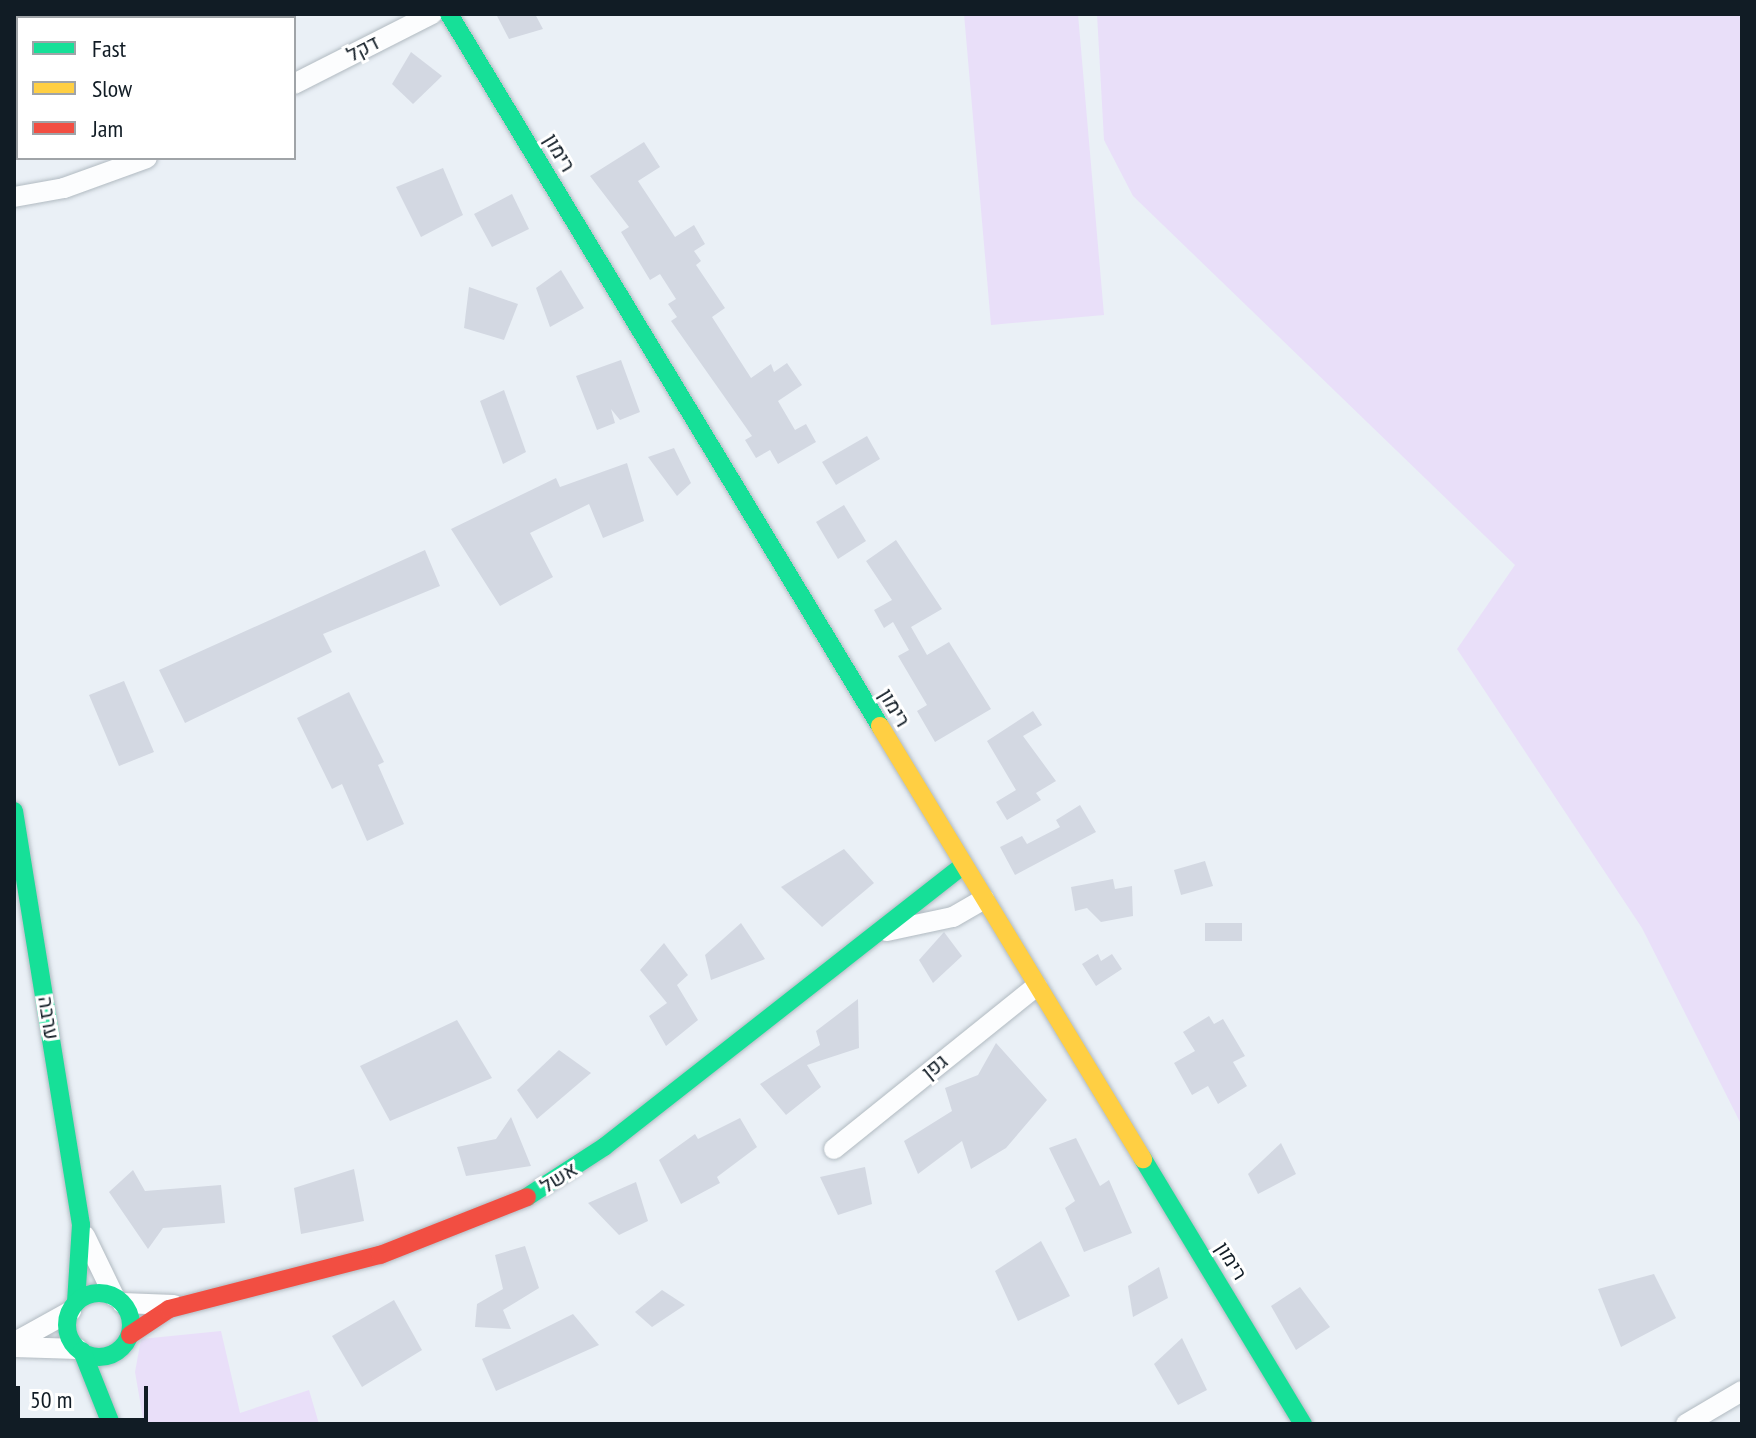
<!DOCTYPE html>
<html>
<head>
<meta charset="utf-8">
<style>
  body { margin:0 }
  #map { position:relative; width:1756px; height:1438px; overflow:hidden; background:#eaf0f6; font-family:"PT Sans Narrow",Heebo,sans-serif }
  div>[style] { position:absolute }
  .green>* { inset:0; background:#e9dff9 }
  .building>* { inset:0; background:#d3d8e2 }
  .roads { filter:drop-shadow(0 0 2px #b1bac1) drop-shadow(0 0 2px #b1bac1) }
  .street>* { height:20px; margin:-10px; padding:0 10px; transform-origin:10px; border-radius:10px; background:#fcfdfe }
  .fast>* { height:18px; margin:-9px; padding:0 9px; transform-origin:9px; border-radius:9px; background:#16e098 }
  .fast>.ring { margin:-9px; padding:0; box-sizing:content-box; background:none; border:18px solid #16e098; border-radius:50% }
  .slow>* { height:18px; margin:-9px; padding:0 9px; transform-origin:9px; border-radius:9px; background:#ffcf43 }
  .jam>* { height:18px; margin:-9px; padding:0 9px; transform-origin:9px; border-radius:9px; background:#f24e42 }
  span { translate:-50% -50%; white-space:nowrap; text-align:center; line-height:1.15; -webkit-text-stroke:6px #fff; paint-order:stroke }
  .street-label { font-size:20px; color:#111c25 }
  .frame { position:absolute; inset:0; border:16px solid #111c25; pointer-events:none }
  .legend { position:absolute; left:16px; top:16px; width:280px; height:144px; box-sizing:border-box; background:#fff; border:2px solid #a0a4a8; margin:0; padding:10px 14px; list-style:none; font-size:24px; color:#111c25 }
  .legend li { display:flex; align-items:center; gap:16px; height:40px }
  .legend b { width:40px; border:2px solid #a0a4a8 }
  .scale { position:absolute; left:16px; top:1386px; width:132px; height:36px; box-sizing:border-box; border:4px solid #111c25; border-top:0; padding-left:10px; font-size:24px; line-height:28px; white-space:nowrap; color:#111c25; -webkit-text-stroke:6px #fff; paint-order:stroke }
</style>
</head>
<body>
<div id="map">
  <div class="green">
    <div style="clip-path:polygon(964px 14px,1078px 14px,1104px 315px,991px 325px)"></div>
    <div style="clip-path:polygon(1097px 14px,1742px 14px,1742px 1126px,1642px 928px,1457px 649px,1515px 565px,1133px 196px,1104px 140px)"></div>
    <div style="clip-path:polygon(221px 1331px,240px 1413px,309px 1390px,319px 1424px,144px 1424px,135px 1372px,141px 1339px)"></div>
  </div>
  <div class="building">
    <div style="clip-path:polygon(496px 14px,535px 14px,543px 29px,509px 39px)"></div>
    <div style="clip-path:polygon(411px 52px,442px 76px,413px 104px,392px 84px)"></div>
    <div style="clip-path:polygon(644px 142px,660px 167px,638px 181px,675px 237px,694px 225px,705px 244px,694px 251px,701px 261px,696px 265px,725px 308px,712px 317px,751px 378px,771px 364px,774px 372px,787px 363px,802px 385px,778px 401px,795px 430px,806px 424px,816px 442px,778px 464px,770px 450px,756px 458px,745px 440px,752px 436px,671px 321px,677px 317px,668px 304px,676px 299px,660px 274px,650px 280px,621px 232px,629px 227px,590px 176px)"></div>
    <div style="clip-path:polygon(443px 168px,463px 215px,421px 237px,396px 187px)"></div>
    <div style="clip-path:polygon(512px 194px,529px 229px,492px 247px,474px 214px)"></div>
    <div style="clip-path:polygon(561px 270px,584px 308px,550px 327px,536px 288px)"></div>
    <div style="clip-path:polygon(469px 287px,518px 304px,504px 340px,464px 328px)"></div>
    <div style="clip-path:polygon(621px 360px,640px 412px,620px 420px,611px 409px,615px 423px,597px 430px,576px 376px)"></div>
    <div style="clip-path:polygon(504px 390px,526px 452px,503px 464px,480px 401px)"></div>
    <div style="clip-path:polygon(867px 436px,880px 459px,836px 485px,822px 462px)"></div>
    <div style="clip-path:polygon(674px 448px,691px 483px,677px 496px,648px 457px)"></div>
    <div style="clip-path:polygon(627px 463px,644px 521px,603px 538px,589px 504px,530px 533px,553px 577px,500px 606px,451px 529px,556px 478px,560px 487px)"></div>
    <div style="clip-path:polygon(844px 505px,866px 541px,838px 559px,816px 522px)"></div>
    <div style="clip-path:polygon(896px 540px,942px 609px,911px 627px,927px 655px,949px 642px,991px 709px,935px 742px,917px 711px,927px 705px,898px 656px,909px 650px,893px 622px,884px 628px,874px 610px,892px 600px,866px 561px)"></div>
    <div style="clip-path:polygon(425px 550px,440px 586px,323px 634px,332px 652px,185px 723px,159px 670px)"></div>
    <div style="clip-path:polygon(124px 681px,154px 752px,119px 766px,89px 695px)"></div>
    <div style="clip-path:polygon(349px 692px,384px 762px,378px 765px,404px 824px,367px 841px,342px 784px,332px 789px,297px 718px)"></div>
    <div style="clip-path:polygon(1033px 711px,1042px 725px,1023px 736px,1056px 781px,1036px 793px,1041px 800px,1007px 820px,996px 802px,1016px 790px,987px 741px)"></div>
    <div style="clip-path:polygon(1080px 805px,1096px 832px,1015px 875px,1000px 847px,1022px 836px,1027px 844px,1060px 827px,1056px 820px)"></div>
    <div style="clip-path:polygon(844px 849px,874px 883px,822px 927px,781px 887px)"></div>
    <div style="clip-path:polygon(1205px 861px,1213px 886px,1181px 895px,1174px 870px)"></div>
    <div style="clip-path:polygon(1113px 879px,1115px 889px,1132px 886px,1133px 916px,1101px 922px,1087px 908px,1075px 911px,1071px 887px)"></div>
    <div style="clip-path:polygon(741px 923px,765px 959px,711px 980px,705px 955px)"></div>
    <div style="clip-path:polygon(1205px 923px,1242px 923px,1242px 941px,1205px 941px)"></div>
    <div style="clip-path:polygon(944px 932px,962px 956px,933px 983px,919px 960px)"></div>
    <div style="clip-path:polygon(664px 943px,688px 975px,677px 985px,698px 1020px,666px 1046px,649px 1016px,667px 1003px,640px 970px)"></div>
    <div style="clip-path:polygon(1098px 954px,1101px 961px,1112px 954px,1122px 969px,1096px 986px,1082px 964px)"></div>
    <div style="clip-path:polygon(858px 999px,859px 1048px,807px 1065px,821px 1087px,786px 1115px,760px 1084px,820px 1045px,816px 1031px)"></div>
    <div style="clip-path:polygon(1209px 1016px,1214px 1024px,1223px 1019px,1245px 1056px,1233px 1062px,1247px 1086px,1218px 1104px,1208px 1086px,1192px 1095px,1174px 1063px,1195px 1051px,1183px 1032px)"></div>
    <div style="clip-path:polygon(457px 1020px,492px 1078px,390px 1121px,360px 1066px)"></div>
    <div style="clip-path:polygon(996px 1043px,1047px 1100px,1006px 1148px,971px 1169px,962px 1141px,918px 1174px,904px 1141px,952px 1111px,945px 1088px,978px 1075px)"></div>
    <div style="clip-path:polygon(559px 1050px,591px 1073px,537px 1119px,517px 1090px)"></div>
    <div style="clip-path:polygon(511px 1117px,531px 1166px,466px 1176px,457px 1147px,496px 1139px)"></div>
    <div style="clip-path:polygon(740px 1118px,757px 1147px,717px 1177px,720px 1183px,681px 1204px,659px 1160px,695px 1134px,698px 1139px)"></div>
    <div style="clip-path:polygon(1076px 1138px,1100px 1186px,1109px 1180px,1132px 1233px,1084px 1252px,1065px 1208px,1075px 1201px,1049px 1148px)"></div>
    <div style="clip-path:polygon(1281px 1143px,1296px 1174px,1258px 1194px,1248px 1174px)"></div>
    <div style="clip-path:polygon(865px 1167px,872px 1204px,838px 1215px,820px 1177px)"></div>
    <div style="clip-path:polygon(354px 1169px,364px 1221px,301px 1234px,294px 1188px)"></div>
    <div style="clip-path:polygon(133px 1170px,145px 1191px,221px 1185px,225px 1223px,163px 1228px,148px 1249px,109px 1192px)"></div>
    <div style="clip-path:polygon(636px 1182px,648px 1221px,619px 1235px,588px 1203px)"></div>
    <div style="clip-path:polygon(1041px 1241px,1070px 1296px,1018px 1321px,995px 1271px)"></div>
    <div style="clip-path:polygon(525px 1246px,539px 1288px,503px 1310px,511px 1329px,475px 1327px,477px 1304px,503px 1289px,495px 1255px)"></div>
    <div style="clip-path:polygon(1159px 1267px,1168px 1298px,1133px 1317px,1128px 1286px)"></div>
    <div style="clip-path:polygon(1654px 1274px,1676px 1318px,1621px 1347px,1598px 1289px)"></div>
    <div style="clip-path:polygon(1300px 1287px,1330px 1327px,1296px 1350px,1271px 1306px)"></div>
    <div style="clip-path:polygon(662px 1290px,685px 1305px,652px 1327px,635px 1312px)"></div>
    <div style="clip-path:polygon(394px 1300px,422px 1350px,362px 1387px,332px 1336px)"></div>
    <div style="clip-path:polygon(573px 1314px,599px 1345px,496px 1391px,482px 1359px)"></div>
    <div style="clip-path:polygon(1182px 1338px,1207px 1390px,1178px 1405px,1154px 1364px)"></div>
  </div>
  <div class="roads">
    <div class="street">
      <div style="left:294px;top:84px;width:155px;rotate:-26.9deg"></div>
      <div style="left:14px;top:197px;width:51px;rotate:-10.2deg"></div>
      <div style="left:64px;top:188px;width:88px;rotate:-19.9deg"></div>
      <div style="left:887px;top:931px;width:67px;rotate:-12deg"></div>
      <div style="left:953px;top:917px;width:36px;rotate:-30deg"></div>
      <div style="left:834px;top:1149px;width:260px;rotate:-38.8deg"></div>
      <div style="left:85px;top:1236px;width:67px;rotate:64.2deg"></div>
      <div style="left:122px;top:1303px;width:52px;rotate:2.2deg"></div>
      <div style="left:15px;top:1342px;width:64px;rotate:-29deg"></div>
      <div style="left:14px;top:1347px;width:64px;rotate:1.8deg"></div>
      <div style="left:1686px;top:1424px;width:65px;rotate:-30.5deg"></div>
    </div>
    <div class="fast">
      <div style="left:449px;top:14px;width:832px;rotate:58.81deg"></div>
      <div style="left:14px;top:811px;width:419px;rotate:80.8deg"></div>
      <div style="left:81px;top:1225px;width:78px;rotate:93.7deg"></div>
      <div style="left:1143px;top:1159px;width:310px;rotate:58.9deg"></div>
      <div style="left:527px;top:1197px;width:92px;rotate:-33deg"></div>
      <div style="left:604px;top:1147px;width:457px;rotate:-38.1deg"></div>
      <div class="ring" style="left:67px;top:1293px;width:46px;height:46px"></div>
      <div style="left:82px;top:1351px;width:79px;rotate:68.3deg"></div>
    </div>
    <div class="slow">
      <div style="left:880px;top:726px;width:507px;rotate:58.73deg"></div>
    </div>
    <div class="jam">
      <div style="left:130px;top:1335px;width:47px;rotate:-33.7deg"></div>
      <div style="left:169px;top:1309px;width:218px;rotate:-14.4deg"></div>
      <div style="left:380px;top:1255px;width:158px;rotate:-21.5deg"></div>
    </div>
  </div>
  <div class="street-label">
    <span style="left:363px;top:49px;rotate:-27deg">דקל</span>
    <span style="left:559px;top:153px;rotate:59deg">רימון</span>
    <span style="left:894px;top:708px;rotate:59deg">רימון</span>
    <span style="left:48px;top:1018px;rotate:81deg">ערבה</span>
    <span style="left:935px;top:1067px;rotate:-39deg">גפן</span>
    <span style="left:559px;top:1178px;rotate:-32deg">אשל</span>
    <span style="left:1231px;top:1261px;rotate:58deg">רימון</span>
  </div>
  <div class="frame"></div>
  <ul class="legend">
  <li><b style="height:10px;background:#16e098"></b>Fast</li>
  <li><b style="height:10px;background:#ffcf43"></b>Slow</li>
  <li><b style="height:10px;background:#f24e42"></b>Jam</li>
  </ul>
  <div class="scale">50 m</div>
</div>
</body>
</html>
